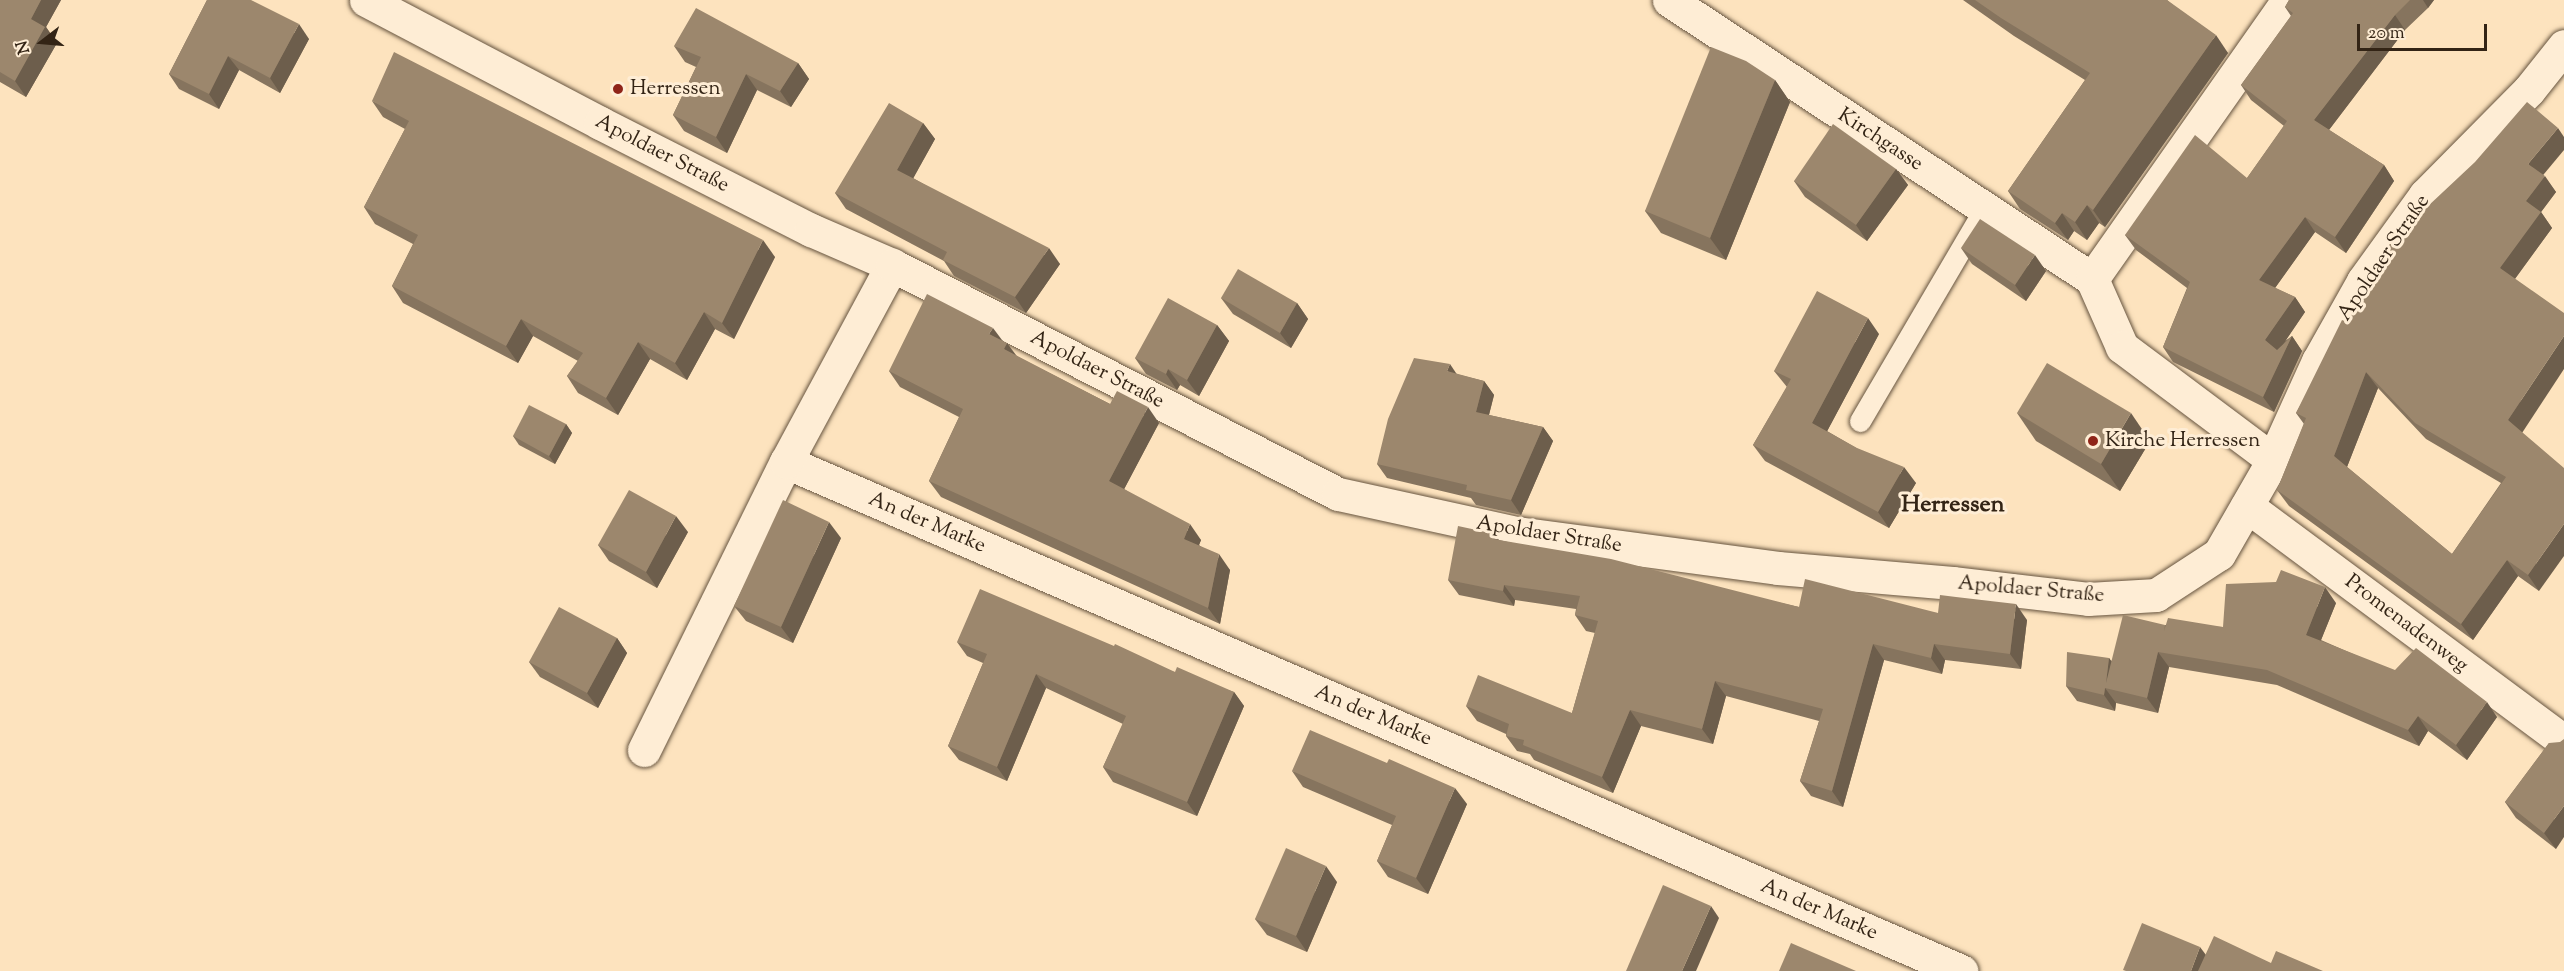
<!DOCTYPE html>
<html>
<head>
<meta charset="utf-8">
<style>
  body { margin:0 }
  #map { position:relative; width:2564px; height:971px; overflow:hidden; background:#fde3be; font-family:"Sorts Mill Goudy",serif }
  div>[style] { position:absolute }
  .roads { filter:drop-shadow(0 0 2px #66543f) drop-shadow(0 0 2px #66543f) }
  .service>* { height:21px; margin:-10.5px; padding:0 10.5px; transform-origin:10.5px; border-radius:10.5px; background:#feedd5 }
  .minor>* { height:33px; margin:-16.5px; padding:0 16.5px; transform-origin:16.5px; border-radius:16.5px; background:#feedd5 }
  .tertiary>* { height:33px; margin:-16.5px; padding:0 16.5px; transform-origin:16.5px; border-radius:16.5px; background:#feedd5 }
  .wall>* { inset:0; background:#86745e }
  .shaded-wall>* { inset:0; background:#6d5e4c }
  .building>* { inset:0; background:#9c876d }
  .dots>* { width:16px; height:16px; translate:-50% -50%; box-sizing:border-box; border:3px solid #feedd5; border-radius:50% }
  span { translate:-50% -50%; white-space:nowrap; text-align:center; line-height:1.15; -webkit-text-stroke:6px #feedd5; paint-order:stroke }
  .poi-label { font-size:21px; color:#332415 }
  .left { translate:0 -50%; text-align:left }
  .street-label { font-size:21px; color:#332415 }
  .quarter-label { font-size:24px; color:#332415; font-weight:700 }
  .north { position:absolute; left:12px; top:12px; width:60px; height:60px; -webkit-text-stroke:4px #feedd5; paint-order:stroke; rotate:254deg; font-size:16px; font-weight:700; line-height:24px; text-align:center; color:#332415 }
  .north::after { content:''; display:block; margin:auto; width:21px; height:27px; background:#332415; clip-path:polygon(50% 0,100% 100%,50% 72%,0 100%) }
  .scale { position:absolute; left:2357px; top:24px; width:130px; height:27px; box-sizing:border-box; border:3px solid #332415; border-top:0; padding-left:8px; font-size:18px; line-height:21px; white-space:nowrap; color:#332415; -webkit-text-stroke:4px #feedd5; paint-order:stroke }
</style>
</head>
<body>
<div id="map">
  <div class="roads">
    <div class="service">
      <div style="left:1860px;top:421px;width:247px;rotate:-59.6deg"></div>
    </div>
    <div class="minor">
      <div style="left:1669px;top:0;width:507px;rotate:33.41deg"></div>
      <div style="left:2092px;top:279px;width:74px;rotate:66.2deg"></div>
      <div style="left:2122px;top:347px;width:189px;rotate:36.8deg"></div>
      <div style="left:2092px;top:279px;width:341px;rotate:-54.9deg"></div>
      <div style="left:786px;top:462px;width:1281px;rotate:23.42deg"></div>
      <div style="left:2247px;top:506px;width:395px;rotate:36.6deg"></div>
      <div style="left:644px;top:750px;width:321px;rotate:-63.8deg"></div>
      <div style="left:786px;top:462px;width:224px;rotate:-61.7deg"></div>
    </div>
    <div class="tertiary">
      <div style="left:366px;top:0;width:264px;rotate:27.7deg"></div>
      <div style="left:600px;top:123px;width:237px;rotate:26.9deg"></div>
      <div style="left:811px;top:230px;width:88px;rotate:23.4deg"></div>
      <div style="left:892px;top:265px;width:501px;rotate:27.18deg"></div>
      <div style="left:1338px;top:494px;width:183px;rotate:12.3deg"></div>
      <div style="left:1517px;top:533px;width:263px;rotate:7.6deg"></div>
      <div style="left:1778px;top:568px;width:175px;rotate:4.9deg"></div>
      <div style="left:1952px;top:583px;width:137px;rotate:6.7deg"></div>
      <div style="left:2088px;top:599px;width:68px;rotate:-3.4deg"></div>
      <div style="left:2156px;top:595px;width:75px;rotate:-33.1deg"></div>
      <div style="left:2219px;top:554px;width:108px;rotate:-60.1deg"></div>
      <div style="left:2273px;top:460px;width:109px;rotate:-65.6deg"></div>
      <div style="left:2318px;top:361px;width:92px;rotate:-60.6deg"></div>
      <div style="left:2363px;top:281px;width:106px;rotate:-54.2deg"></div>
      <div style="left:2425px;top:195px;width:148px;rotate:-45.3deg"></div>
      <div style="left:2529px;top:90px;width:56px;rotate:-51.5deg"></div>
    </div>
  </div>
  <div class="wall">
    <div style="clip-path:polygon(0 0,61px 0,46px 27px,57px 43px,26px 97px,0 82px)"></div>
    <div style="clip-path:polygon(207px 0,309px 39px,280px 93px,239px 70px,219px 109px,179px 89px,169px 74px)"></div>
    <div style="clip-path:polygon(1963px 0,2167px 0,2228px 53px,2105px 227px,2099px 223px,2087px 240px,2074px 231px,2068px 240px,2020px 209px,2008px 191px,2085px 80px,2014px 36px)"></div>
    <div style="clip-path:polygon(2289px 0,2434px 0,2428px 8px,2405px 30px,2329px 130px,2384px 165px,2394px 181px,2346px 253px,2315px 232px,2275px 288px,2295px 297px,2305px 312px,2285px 341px,2292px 336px,2302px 351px,2274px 412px,2173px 362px,2163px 347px,2187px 288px,2136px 250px,2125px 235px,2247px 178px,2284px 126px,2251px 100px,2241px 85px,2291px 16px,2285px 7px)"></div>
    <div style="clip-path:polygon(674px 46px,798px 63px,809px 79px,791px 107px,757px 90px,727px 153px,684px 131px,673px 115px,696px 67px,685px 62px)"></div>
    <div style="clip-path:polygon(1775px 80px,1790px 102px,1726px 260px,1661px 233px,1645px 211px)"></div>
    <div style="clip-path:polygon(372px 101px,775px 257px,734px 339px,715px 329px,687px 380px,650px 359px,618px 415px,578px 393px,567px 376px,578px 361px,533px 336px,518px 363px,403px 303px,392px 286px,413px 244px,375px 224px,364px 207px,405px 129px,383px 117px)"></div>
    <div style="clip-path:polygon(923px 123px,935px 139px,913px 178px,1060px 264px,1026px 313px,954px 276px,944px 261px,846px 209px,835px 193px)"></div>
    <div style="clip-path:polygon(1896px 169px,1908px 185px,1867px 241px,1805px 197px,1794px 181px)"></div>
    <div style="clip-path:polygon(evenodd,2543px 175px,2556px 192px,2541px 212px,2552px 228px,2515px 279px,2522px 432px,2539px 591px,2518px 576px,2473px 640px,2289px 506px,2277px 490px,2304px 424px,2296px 413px,2347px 322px,2379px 270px,2375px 264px,2543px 175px,2378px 388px,2426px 439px,2501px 483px,2452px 554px,2347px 467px,2378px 388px)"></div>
    <div style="clip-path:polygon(1961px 248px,2046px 271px,2026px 301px,1972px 264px)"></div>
    <div style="clip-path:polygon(1221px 298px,1297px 303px,1308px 319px,1291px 348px,1233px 314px)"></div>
    <div style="clip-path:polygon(1217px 325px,1229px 341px,1199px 396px,1180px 385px,1177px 390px,1146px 374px,1135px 358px)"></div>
    <div style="clip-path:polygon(1879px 334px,1827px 431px,1916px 483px,1889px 528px,1765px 461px,1753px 445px,1787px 387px,1774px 371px)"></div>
    <div style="clip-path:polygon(1002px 340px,1016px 356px,1110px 404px,1159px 423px,1124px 489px,1201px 540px,1199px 545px,1230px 570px,1220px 624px,941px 497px,929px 481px,959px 417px,900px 387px,889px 371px)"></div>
    <div style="clip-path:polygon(1456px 374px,1484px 381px,1494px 395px,1489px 415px,1543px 427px,1553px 441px,1521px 515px,1476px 505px,1471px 498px,1387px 478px,1377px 464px)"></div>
    <div style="clip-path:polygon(2017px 413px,2150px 441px,2120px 491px,2036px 441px)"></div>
    <div style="clip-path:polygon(566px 424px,572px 433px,555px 464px,519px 445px,513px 436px)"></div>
    <div style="clip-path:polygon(688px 532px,657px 588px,609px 561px,598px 545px)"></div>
    <div style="clip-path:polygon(1495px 534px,1499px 540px,1799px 607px,1938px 613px,2027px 620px,2021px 669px,1945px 660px,1942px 674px,1884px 660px,1843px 807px,1811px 796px,1800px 781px,1819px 721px,1726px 696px,1713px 744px,1641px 726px,1613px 793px,1534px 760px,1530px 754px,1517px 751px,1506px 736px,1506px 734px,1477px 721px,1466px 706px,1572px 713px,1595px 633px,1586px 631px,1575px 615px,1576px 609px,1515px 600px,1514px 606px,1459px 595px,1448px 580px)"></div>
    <div style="clip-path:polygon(841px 538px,793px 643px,746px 621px,734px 606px)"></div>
    <div style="clip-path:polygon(2336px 603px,2321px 640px,2497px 717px,2467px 760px,2428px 731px,2419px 746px,2277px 685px,2169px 667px,2158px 713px,2116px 703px,2115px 711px,2077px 701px,2066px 686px,2109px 658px,2111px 661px,2165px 625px,2223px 627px)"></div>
    <div style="clip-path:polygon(617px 638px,627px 653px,598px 708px,540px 677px,529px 662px)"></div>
    <div style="clip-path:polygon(957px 642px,1175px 672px,1234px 692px,1244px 706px,1197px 816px,1113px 782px,1103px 767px,1123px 724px,1046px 688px,1007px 781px,959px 760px,948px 746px,983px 663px,967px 656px)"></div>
    <div style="clip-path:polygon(2549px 743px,2556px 849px,2516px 818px,2505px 802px)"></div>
    <div style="clip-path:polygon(1292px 771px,1467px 804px,1428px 894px,1388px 877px,1377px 861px,1392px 825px,1303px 787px)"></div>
    <div style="clip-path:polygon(1337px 882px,1307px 952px,1267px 935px,1255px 919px)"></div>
  </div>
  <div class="shaded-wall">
    <div style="clip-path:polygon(41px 0,61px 0,46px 27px,57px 43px,26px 97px,15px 81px,31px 19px)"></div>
    <div style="clip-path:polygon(2423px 0,2434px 0,2428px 8px)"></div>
    <div style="clip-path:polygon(2395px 15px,2405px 30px,2325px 135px,2314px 120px)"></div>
    <div style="clip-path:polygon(299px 24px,309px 39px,280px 93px,270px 78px)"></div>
    <div style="clip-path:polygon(2216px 35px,2228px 53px,2105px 227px,2093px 210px)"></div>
    <div style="clip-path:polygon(228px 56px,239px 70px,219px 109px,209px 94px)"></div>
    <div style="clip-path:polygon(798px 63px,809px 79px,791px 107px,780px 91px)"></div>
    <div style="clip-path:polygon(746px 74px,757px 90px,727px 153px,716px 137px)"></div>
    <div style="clip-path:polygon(1775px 80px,1790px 102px,1726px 260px,1710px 238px)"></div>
    <div style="clip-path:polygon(923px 123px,935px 139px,909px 186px,897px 170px)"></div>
    <div style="clip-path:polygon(2558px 128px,2564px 137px,2564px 150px,2539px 180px,2528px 164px)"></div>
    <div style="clip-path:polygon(2384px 165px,2394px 181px,2346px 253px,2335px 237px)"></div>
    <div style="clip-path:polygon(1896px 169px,1908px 185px,1867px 241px,1856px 225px)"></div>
    <div style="clip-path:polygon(2545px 176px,2556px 192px,2541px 212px,2552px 228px,2511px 284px,2500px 268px,2526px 201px)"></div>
    <div style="clip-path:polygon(2087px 205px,2099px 223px,2087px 240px,2075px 222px)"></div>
    <div style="clip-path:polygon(2062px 213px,2074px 231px,2068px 240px,2055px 223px)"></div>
    <div style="clip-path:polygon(2305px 217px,2315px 232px,2270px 295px,2259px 280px)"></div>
    <div style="clip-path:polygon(763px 240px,775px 257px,734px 339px,722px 323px)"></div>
    <div style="clip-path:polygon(1049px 248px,1060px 264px,1026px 313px,1015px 297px)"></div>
    <div style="clip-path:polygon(2035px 255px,2046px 271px,2026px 301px,2015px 285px)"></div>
    <div style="clip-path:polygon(2295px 297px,2305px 312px,2276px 355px,2265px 340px)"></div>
    <div style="clip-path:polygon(1297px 303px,1308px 319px,1291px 348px,1280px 333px)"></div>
    <div style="clip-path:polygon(704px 312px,715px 329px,687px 380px,675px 363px)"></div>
    <div style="clip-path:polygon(1868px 318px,1879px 334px,1823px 439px,1812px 423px)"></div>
    <div style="clip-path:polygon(521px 319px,533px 336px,518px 363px,506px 346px)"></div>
    <div style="clip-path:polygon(1217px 325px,1229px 341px,1199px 396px,1187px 380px)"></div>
    <div style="clip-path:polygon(993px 328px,1005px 344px,989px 334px)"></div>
    <div style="clip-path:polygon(2292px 336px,2302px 351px,2274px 412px,2263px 397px)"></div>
    <div style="clip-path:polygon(2564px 336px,2564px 369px,2520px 436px,2508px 420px)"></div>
    <div style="clip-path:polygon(638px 342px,650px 359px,618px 415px,606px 398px)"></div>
    <div style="clip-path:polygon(1007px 343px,1019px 359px,1004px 349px)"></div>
    <div style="clip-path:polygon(1450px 364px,1460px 379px,1447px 371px)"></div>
    <div style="clip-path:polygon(1168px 369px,1180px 385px,1177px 390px,1166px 374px)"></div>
    <div style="clip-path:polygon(2366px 372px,2378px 388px,2345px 472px,2334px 456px)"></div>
    <div style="clip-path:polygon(1484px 381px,1494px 395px,1486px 426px,1476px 412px)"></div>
    <div style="clip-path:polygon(1148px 407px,1159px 423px,1120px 497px,1109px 481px)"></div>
    <div style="clip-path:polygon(2131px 413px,2150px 441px,2120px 491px,2101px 464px)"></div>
    <div style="clip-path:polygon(566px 424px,572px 433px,555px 464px,549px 456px)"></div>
    <div style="clip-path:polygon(1543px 427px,1553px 441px,1521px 515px,1511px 500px)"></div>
    <div style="clip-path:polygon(1904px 467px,1916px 483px,1889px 528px,1878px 512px)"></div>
    <div style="clip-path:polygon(676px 516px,688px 532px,657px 588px,646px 572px)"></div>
    <div style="clip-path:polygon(829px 522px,841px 538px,793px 643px,781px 627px)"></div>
    <div style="clip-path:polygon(1190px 524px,1201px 540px,1195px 555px,1184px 539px)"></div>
    <div style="clip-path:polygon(2564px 524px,2564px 556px,2539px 591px,2528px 575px)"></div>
    <div style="clip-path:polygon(1219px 554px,1230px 570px,1220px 624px,1208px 608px)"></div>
    <div style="clip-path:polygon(2507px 560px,2518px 576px,2473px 640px,2461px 624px)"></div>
    <div style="clip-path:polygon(1504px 585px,1515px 600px,1514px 606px,1503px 591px)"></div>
    <div style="clip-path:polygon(2325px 587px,2336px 603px,2317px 650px,2306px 635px)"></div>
    <div style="clip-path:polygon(2016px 604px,2027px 620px,2021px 669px,2010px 654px)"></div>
    <div style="clip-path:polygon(617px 638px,627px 653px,598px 708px,587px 693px)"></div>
    <div style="clip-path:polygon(1873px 644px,1884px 660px,1843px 807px,1832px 791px)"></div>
    <div style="clip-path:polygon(1934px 644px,1945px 660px,1942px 674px,1931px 658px)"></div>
    <div style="clip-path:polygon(2158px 652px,2169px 667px,2158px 713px,2147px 698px)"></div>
    <div style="clip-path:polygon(2109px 658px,2120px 673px,2106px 683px)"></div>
    <div style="clip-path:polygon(1036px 674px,1046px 688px,1007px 781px,997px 767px)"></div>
    <div style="clip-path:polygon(1715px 681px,1726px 696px,1713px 744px,1702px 729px)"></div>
    <div style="clip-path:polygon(2105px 688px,2116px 703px,2115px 711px,2104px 695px)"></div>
    <div style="clip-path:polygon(1234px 692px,1244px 706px,1197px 816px,1187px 802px)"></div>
    <div style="clip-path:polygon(2487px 702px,2497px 717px,2467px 760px,2456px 745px)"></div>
    <div style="clip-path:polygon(1630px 710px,1641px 726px,1613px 793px,1602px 777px)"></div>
    <div style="clip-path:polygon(2418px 716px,2428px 731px,2419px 746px,2408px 730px)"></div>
    <div style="clip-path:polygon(1455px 788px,1467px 804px,1428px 894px,1416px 878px)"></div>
    <div style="clip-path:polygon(2564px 806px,2564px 837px,2556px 849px,2544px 833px)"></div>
    <div style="clip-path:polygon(1326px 866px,1337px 882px,1307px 952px,1296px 936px)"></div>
    <div style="clip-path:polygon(1711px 906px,1719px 918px,1696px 971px,1682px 971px)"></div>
    <div style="clip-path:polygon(2200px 947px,2212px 963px,2209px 971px,2191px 971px)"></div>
  </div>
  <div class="building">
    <div style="clip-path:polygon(0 0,41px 0,31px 19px,45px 27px,15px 81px,0 72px)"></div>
    <div style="clip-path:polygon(207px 0,251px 0,299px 24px,270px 78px,228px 56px,209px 94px,169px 74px)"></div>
    <div style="clip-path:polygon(1975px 0,2167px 0,2216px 35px,2093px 210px,2087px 205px,2075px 222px,2062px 213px,2055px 223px,2008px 191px,2090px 73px,2001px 18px)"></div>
    <div style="clip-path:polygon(2289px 0,2410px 0,2395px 15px,2314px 120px,2384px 165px,2335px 237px,2305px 217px,2259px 280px,2295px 297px,2265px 340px,2277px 350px,2292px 336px,2263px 397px,2163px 347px,2190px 282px,2125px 235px,2195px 135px,2247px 178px,2287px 121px,2241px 85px,2293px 13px,2285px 7px)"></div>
    <div style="clip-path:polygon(696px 8px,798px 63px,780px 91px,746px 74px,716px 137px,673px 115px,701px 57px,674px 46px)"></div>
    <div style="clip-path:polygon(1711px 47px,1746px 61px,1775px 80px,1710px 238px,1645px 211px)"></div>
    <div style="clip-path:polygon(394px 52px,763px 240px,722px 323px,704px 312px,675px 363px,638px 342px,606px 398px,567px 376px,583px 353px,521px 319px,506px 346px,392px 286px,418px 235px,364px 207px,409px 121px,372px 101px)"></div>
    <div style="clip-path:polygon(evenodd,2527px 102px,2558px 128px,2528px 164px,2545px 176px,2526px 201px,2541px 212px,2500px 268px,2564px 313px,2564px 336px,2508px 420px,2564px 468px,2564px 524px,2528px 575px,2507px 560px,2461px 624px,2277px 490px,2306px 418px,2296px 413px,2342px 320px,2347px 322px,2381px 268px,2375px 264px,2395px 237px,2475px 162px,2527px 102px,2366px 372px,2415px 423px,2506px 477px,2452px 554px,2334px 456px,2366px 372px)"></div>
    <div style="clip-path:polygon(889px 103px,923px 123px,897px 170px,1049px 248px,1015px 297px,943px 260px,947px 252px,835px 193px)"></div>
    <div style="clip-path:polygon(1833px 124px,1896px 169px,1856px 225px,1794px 181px)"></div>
    <div style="clip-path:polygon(1980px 219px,2035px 255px,2015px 285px,1961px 248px)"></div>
    <div style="clip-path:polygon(1238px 269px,1297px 303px,1280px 333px,1221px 298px)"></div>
    <div style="clip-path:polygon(1817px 291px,1868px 318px,1812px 423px,1857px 448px,1904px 467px,1878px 512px,1753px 445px,1791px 379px,1774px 371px)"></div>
    <div style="clip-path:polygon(927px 294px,993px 328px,989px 334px,1007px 343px,1004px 349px,1110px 404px,1117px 391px,1148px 407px,1109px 481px,1190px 524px,1184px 539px,1219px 554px,1208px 608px,929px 481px,963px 409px,889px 371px)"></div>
    <div style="clip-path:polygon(1168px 298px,1217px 325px,1187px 380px,1168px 369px,1166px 374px,1135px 358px)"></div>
    <div style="clip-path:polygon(1414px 358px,1450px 364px,1447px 371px,1484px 381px,1476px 412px,1543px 427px,1511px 500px,1466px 490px,1467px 485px,1377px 464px,1388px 419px)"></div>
    <div style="clip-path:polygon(2047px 363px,2131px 413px,2101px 464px,2017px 413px)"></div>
    <div style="clip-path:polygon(529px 405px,566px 424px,549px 456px,513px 436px)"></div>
    <div style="clip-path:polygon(629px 490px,676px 516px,646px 572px,598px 545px)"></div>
    <div style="clip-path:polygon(783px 500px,829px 522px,781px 627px,734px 606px)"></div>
    <div style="clip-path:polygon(1458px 526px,1495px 534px,1493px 539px,1611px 559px,1799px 607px,1805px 579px,1938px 613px,1940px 595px,2016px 604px,2010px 654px,1934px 644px,1931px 658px,1873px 644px,1832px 791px,1800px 781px,1823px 709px,1715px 681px,1702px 729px,1630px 710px,1602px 777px,1523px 745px,1524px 740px,1506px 736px,1509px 724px,1466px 706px,1478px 675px,1572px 713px,1598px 621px,1575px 615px,1580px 596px,1504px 585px,1503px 591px,1448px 580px)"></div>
    <div style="clip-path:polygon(2281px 570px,2325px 587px,2306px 635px,2395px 670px,2416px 648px,2487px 702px,2456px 745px,2418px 716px,2408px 730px,2267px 670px,2158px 652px,2147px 698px,2105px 688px,2104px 695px,2066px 686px,2067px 652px,2109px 658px,2106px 683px,2123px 615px,2165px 625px,2164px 631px,2168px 618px,2223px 627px,2226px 584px,2276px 582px)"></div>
    <div style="clip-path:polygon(980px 589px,1114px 646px,1115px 644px,1175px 672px,1177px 667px,1234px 692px,1187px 802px,1103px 767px,1126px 716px,1036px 674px,997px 767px,948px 746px,987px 654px,957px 642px)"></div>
    <div style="clip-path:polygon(559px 607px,617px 638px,587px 693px,529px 662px)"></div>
    <div style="clip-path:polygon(1310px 730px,1387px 763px,1389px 759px,1455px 788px,1416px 878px,1377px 861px,1396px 816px,1292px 771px)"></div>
    <div style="clip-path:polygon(2564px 739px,2564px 806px,2544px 833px,2505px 802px,2549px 743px,2560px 742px)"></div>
    <div style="clip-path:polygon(1286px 848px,1326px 866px,1296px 936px,1255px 919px)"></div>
    <div style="clip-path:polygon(1663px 885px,1711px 906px,1682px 971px,1626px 971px)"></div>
    <div style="clip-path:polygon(2142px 923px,2200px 947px,2191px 971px,2126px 971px,2123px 970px)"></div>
    <div style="clip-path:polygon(2214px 936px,2271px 963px,2276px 951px,2323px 971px,2198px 971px)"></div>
    <div style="clip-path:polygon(1791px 943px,1856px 971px,1779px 971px)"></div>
  </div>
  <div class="dots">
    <div style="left:618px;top:89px;background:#8f2418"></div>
    <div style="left:2093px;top:441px;background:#8f2418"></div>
  </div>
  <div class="poi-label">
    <span class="left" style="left:630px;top:89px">Herressen</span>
    <span class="left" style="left:2105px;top:441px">Kirche Herressen</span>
  </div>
  <div class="street-label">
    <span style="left:1880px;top:140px;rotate:33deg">Kirchgasse</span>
    <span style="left:662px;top:154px;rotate:27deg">Apoldaer Straße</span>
    <span style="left:2384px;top:258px;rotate:-56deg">Apoldaer Straße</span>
    <span style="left:1097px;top:370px;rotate:27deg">Apoldaer Straße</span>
    <span style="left:927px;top:523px;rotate:23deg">An der Marke</span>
    <span style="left:1549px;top:535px;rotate:9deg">Apoldaer Straße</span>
    <span style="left:2031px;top:590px;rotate:5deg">Apoldaer Straße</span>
    <span style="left:2406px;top:624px;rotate:37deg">Promenadenweg</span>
    <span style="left:1373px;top:716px;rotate:23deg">An der Marke</span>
    <span style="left:1819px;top:910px;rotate:23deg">An der Marke</span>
  </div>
  <div class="quarter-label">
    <span style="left:1953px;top:506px">Herressen</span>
  </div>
  <div class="north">N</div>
  <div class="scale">20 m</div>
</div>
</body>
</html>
